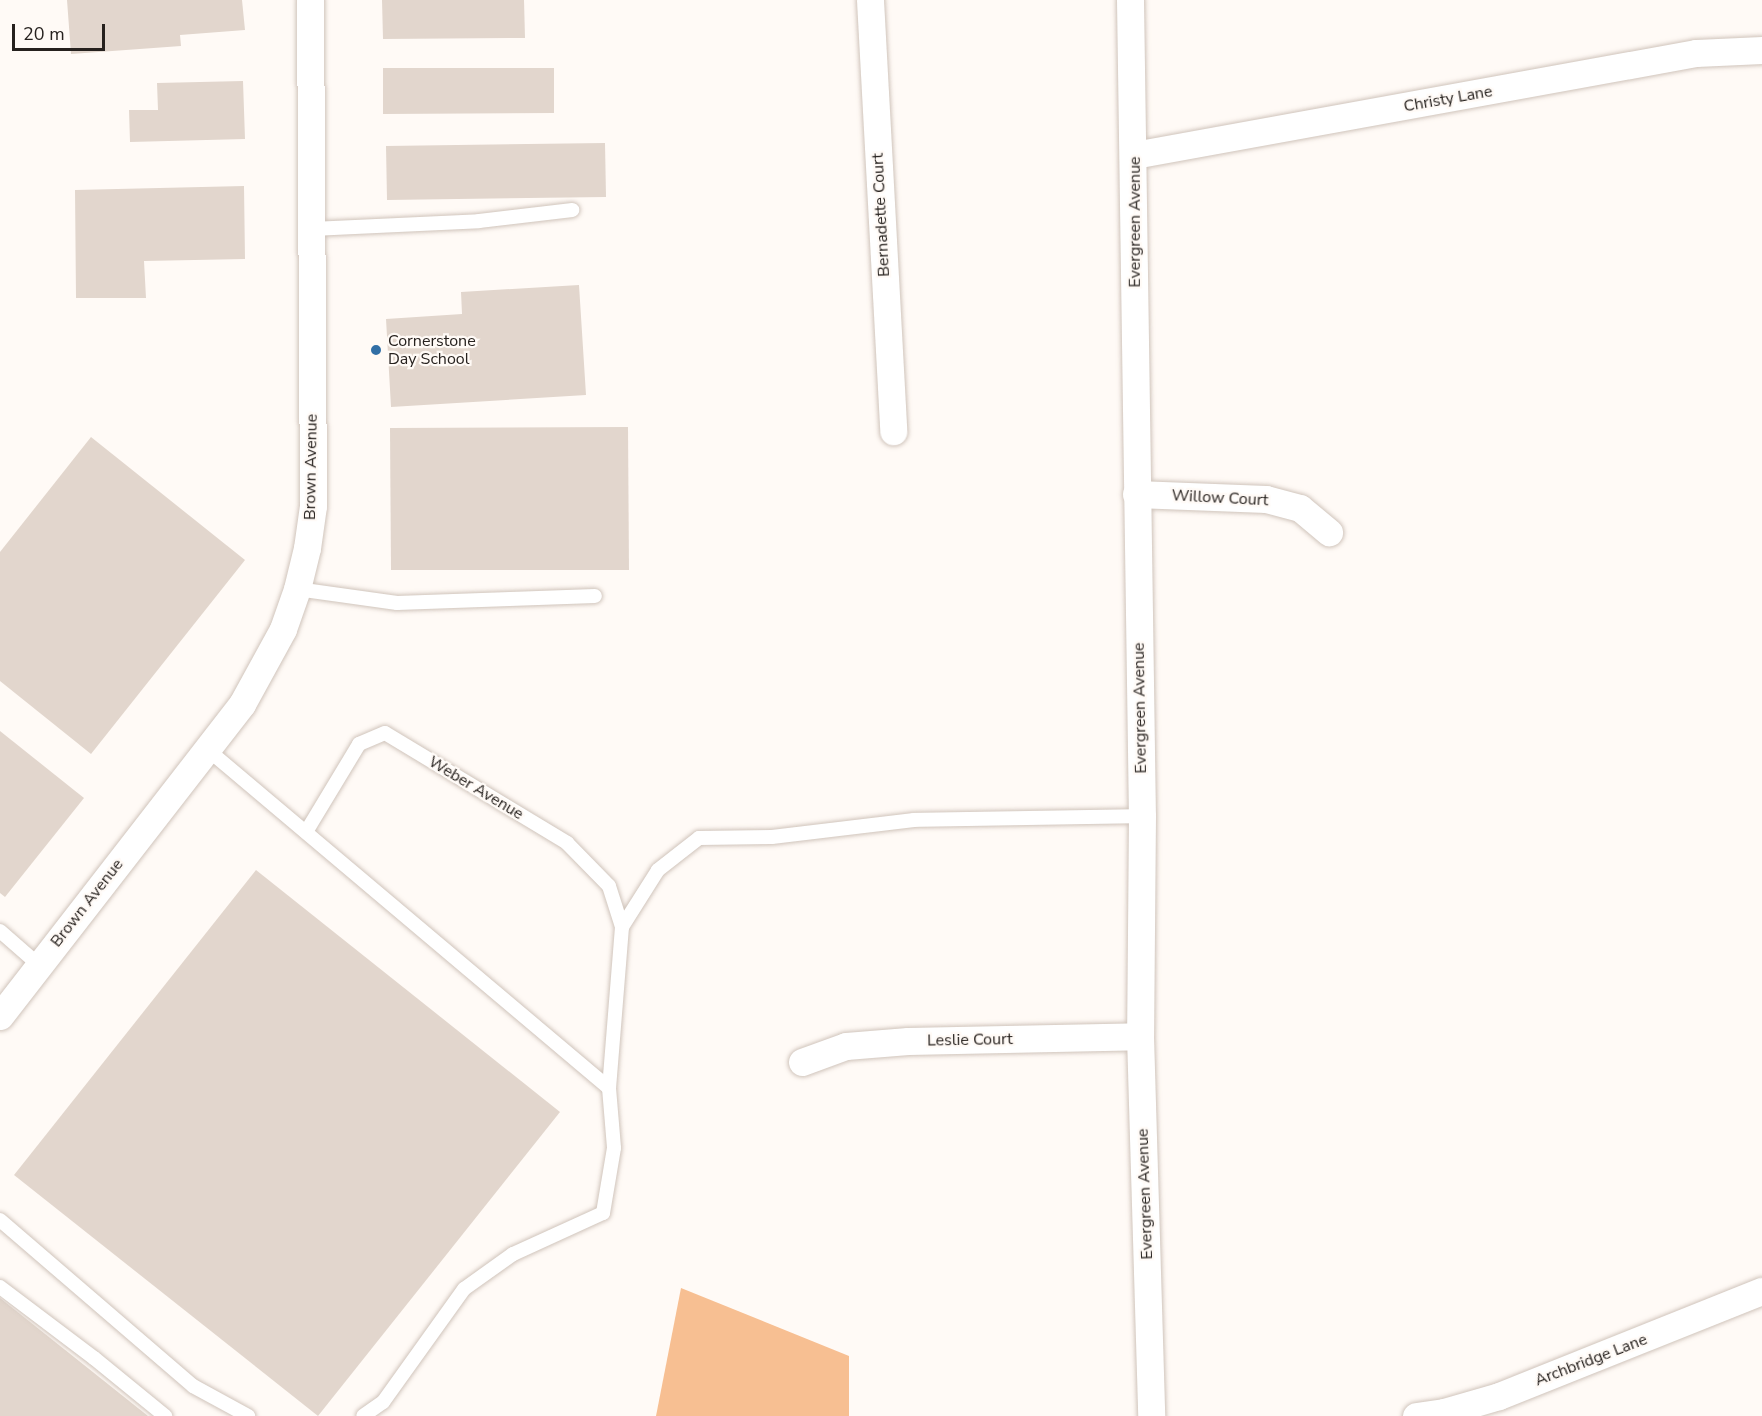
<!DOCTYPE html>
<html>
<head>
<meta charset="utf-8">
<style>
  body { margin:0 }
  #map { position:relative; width:1762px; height:1416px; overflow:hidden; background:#fffaf6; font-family:"Nunito Sans",sans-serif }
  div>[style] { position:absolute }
  .green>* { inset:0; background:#f7bf92 }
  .building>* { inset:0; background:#e2d6cd }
  .roads { filter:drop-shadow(0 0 2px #d0c4bb) drop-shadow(0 0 2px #d0c4bb) }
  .service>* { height:14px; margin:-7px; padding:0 7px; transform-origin:7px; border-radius:7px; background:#fff }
  .minor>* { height:27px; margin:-13.5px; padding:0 13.5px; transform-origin:13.5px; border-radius:13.5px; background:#fff }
  .dots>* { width:16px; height:16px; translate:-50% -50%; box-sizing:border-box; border:3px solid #fffaf6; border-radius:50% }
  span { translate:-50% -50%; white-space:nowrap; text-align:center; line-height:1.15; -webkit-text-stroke:4.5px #fffaf6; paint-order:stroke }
  .street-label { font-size:16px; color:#26211e }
  .poi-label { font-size:16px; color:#26211e }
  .left { translate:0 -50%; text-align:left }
  .scale { position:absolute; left:12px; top:24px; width:93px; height:27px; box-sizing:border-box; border:3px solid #26211e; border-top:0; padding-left:8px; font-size:18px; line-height:21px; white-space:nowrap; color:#26211e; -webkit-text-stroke:4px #fffaf6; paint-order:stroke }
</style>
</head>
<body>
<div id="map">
  <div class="green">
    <div style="clip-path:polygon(681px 1288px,849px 1356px,849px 1416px,656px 1416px)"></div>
  </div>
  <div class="building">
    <div style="clip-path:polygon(67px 0,242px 0,245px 30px,180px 35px,181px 46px,71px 54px)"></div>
    <div style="clip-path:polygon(382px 0,524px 0,525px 38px,383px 39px)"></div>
    <div style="clip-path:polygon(383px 68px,554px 68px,554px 113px,383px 114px)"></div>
    <div style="clip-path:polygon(243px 81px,245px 139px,130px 142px,129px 110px,158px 110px,157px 83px)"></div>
    <div style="clip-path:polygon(605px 143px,606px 197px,387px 200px,386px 146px)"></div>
    <div style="clip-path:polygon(244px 186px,245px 259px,144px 261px,146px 298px,76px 298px,75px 190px)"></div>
    <div style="clip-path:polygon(579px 285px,586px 395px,391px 407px,386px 319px,462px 314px,461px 292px)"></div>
    <div style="clip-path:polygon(628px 427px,629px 570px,391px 570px,390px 428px)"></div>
    <div style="clip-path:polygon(91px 437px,245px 560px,91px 754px,0 681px,0 552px)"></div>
    <div style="clip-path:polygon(0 731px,84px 798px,5px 897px,0 893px)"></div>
    <div style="clip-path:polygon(256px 870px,560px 1112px,318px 1416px,14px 1175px)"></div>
    <div style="clip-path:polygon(0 1298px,148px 1416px,0 1416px)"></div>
  </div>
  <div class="roads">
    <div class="service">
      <div style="left:312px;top:229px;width:167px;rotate:-2.7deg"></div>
      <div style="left:479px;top:221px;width:94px;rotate:-6.7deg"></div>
      <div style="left:297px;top:589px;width:101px;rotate:8deg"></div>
      <div style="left:397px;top:603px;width:198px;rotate:-2deg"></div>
      <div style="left:207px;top:749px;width:526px;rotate:40.14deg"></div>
      <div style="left:609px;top:1088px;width:60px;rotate:85.2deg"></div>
      <div style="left:614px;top:1148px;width:66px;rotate:99.6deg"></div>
      <div style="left:603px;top:1213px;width:99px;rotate:155.5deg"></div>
      <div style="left:513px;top:1254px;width:60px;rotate:144.5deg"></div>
      <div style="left:464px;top:1289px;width:139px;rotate:125.6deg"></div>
      <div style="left:383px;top:1402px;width:24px;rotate:145deg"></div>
      <div style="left:306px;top:832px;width:103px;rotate:-58.9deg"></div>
      <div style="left:359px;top:744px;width:28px;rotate:-23deg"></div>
      <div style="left:385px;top:733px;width:213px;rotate:31.1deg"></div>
      <div style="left:567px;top:843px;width:60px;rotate:45.7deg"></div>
      <div style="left:609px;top:886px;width:43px;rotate:72.4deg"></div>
      <div style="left:622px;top:927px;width:162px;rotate:94.6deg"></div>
      <div style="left:622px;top:927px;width:67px;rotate:-57.7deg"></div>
      <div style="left:658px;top:870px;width:52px;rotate:-38deg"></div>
      <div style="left:699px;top:838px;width:73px;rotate:-0.8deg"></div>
      <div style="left:772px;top:837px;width:143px;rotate:-6.8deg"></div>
      <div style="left:914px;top:820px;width:228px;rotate:-1deg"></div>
      <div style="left:0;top:931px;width:52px;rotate:41.1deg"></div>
      <div style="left:0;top:1220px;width:255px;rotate:40.7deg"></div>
      <div style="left:193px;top:1386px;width:63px;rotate:28.6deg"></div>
      <div style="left:0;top:1287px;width:118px;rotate:37.1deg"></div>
      <div style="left:94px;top:1358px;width:92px;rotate:39.2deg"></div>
    </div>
    <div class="minor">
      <div style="left:870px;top:0;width:432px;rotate:86.9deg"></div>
      <div style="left:1130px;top:0;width:816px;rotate:89.16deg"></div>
      <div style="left:1142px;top:816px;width:220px;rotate:90.5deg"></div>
      <div style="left:1140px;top:1036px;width:380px;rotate:88.3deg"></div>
      <div style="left:1134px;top:155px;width:571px;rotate:-10.29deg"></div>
      <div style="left:1696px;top:53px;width:66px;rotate:-2.6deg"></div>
      <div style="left:1136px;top:494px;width:130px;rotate:2.2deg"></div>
      <div style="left:1266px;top:499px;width:35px;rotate:15deg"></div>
      <div style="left:1300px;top:508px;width:38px;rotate:40deg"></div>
      <div style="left:0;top:1016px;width:395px;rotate:-52.2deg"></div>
      <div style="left:242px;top:704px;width:85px;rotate:-61.3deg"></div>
      <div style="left:283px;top:629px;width:42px;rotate:-70.7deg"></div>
      <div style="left:297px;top:589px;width:42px;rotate:-76.3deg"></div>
      <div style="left:307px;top:548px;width:42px;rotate:-81.9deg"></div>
      <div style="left:313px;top:506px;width:506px;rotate:-90.34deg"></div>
      <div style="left:802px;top:1062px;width:47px;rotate:-20deg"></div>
      <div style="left:846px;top:1046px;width:62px;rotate:-4.6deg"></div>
      <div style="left:908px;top:1041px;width:232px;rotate:-1.2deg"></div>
      <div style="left:1416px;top:1416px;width:28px;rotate:-8deg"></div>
      <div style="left:1444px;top:1412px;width:57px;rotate:-16.2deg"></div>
      <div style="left:1499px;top:1396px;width:283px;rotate:-21.8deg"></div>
    </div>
  </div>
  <div class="dots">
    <div style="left:376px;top:350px;background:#316fa6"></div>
  </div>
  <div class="street-label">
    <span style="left:1448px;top:99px;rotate:-10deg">Christy Lane</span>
    <span style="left:881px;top:215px;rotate:-93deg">Bernadette Court</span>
    <span style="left:1135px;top:222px;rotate:-90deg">Evergreen Avenue</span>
    <span style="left:311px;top:467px;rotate:-89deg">Brown Avenue</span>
    <span style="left:1220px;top:498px;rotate:3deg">Willow Court</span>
    <span style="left:1140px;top:708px;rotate:-91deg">Evergreen Avenue</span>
    <span style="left:476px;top:788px;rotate:31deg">Weber Avenue</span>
    <span style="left:87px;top:903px;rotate:-52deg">Brown Avenue</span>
    <span style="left:970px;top:1040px;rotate:-1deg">Leslie Court</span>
    <span style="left:1145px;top:1194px;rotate:-92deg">Evergreen Avenue</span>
    <span style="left:1591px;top:1360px;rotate:-21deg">Archbridge Lane</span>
  </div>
  <div class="poi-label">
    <span class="left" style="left:388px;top:350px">Cornerstone<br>Day School</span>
  </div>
  <div class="scale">20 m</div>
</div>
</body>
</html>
